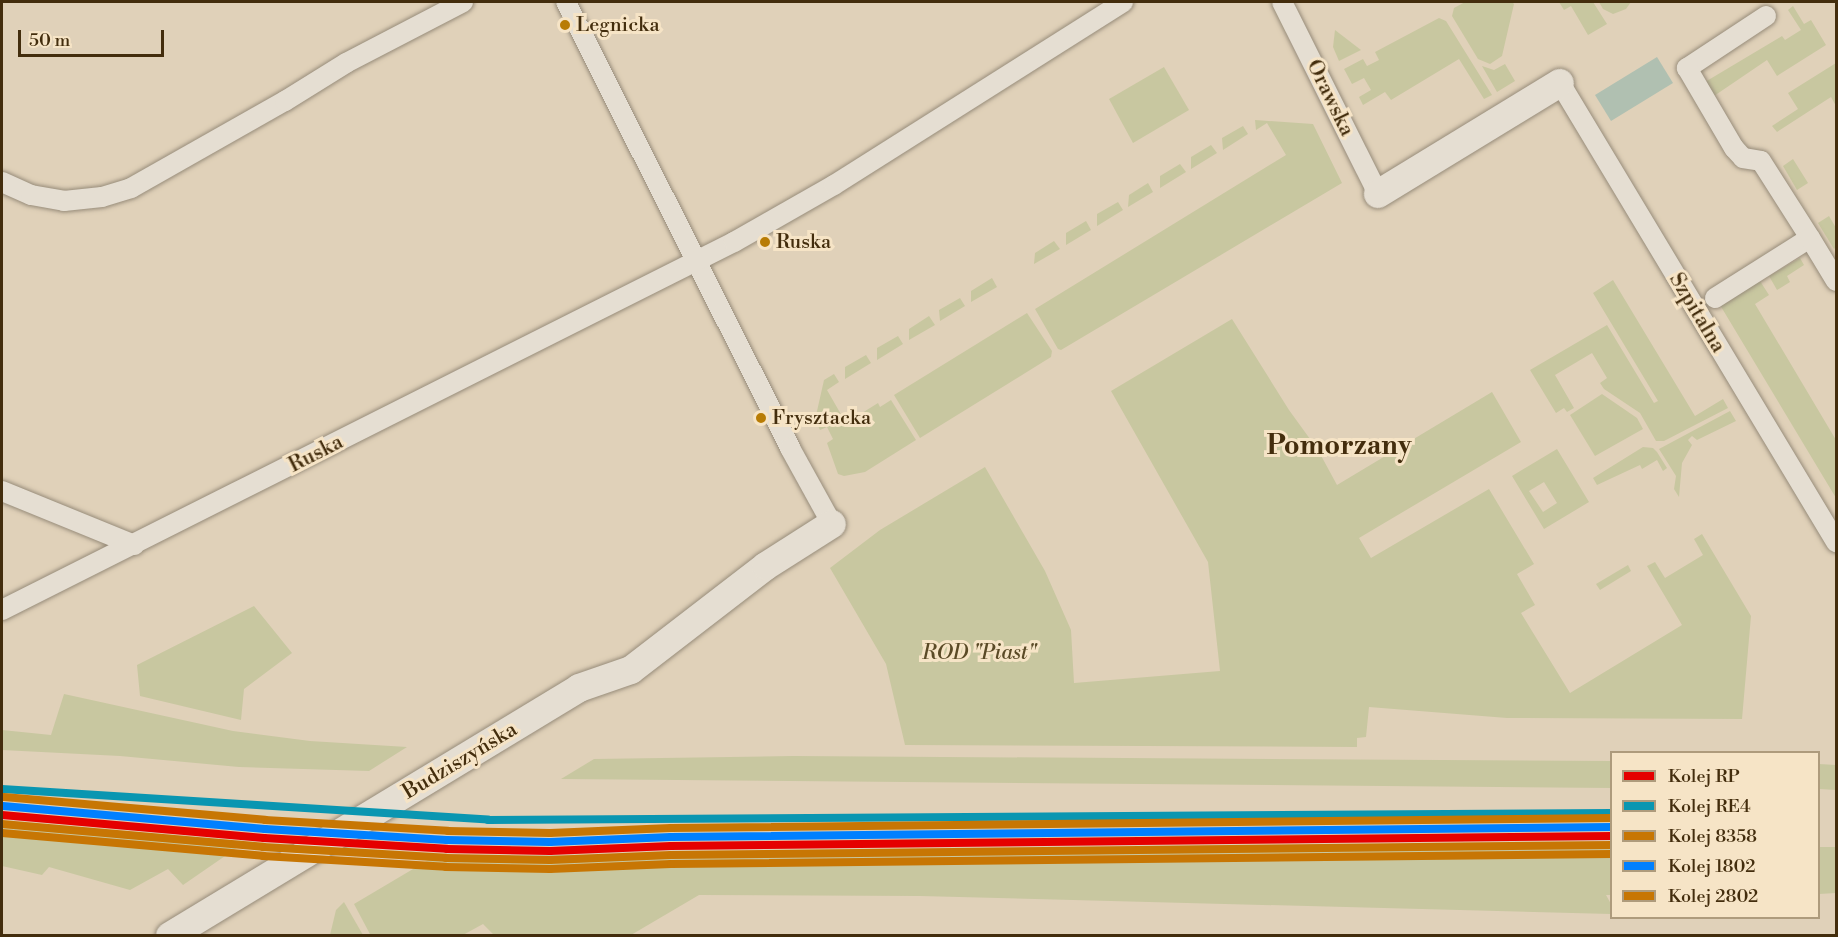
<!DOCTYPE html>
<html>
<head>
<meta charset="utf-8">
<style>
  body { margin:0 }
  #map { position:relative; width:1838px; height:937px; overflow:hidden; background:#e0d1b9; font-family:"Libre Bodoni",serif }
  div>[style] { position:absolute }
  .green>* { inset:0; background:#c8c7a0 }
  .water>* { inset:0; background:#b0c0b1 }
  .roads { filter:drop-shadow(0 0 2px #978c7a) drop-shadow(0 0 2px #978c7a) }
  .street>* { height:20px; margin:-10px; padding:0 10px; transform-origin:10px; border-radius:10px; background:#e5ded2 }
  .secondary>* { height:28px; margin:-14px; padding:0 14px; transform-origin:14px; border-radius:14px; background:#e5ded2 }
  .rail-1>* { height:8px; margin:-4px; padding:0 4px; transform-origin:4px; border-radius:4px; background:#e50000 }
  .rail-2>* { height:8px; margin:-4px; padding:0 4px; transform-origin:4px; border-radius:4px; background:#0a96b1 }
  .rail-3>* { height:8px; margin:-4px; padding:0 4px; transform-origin:4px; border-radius:4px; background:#c77604 }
  .rail-4>* { height:8px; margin:-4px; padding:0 4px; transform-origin:4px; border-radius:4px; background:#0080ff }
  .rail-5>* { height:8px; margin:-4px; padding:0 4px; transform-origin:4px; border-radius:4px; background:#c77604 }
  .rail-6>* { height:8px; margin:-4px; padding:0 4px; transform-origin:4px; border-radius:4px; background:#c77604 }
  .dots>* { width:16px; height:16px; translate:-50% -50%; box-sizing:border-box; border:3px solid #f6e4c6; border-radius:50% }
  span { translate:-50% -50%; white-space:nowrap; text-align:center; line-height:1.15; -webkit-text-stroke:6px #f6e4c6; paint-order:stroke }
  .bus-label { font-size:20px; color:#432d0d }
  .left { translate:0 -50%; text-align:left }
  .street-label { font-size:21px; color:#432d0d }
  .park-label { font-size:21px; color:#5a4a26; font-style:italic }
  .district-label { font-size:27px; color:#432d0d; font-weight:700 }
  .frame { position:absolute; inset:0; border:3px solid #432d0d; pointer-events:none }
  .legend { position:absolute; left:1610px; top:751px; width:210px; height:168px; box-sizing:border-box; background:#f6e4c6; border:2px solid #ae9b7c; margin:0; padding:8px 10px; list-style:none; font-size:18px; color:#432d0d }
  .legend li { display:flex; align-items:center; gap:12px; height:30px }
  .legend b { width:30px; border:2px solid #ae9b7c }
  .scale { position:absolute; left:18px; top:30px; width:146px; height:27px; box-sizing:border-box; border:3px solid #432d0d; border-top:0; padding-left:8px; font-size:18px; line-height:21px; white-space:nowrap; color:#432d0d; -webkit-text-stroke:4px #f6e4c6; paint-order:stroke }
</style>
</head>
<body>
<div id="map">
  <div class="green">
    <div style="clip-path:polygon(1465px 2px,1512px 2px,1514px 4px,1502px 56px,1490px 64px,1478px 59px,1452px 16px,1454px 8px)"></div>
    <div style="clip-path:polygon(1559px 2px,1593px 2px,1607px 24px,1588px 35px,1571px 6px,1564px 10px)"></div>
    <div style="clip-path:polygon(1599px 2px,1631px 2px,1626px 9px,1613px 14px,1603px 9px)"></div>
    <div style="clip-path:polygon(1793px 6px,1804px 24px,1811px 20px,1826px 45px,1777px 76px,1767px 60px,1714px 96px,1705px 82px,1782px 36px,1785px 40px,1801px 30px,1788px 10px)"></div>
    <div style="clip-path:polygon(1439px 18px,1446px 21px,1492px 95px,1484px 99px,1459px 59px,1391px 100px,1385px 92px,1363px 105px,1359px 97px,1371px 90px,1364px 78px,1352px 84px,1344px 69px,1363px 59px,1367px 66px,1379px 60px,1375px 52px)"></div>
    <div style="clip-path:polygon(1335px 30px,1361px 50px,1339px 61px,1333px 47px)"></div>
    <div style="clip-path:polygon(1836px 63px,1836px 106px,1831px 97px,1777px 132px,1772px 126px,1798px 109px,1788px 93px)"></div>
    <div style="clip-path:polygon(1505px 64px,1515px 81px,1497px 92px,1482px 66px,1494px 70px)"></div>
    <div style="clip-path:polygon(1164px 67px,1189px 110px,1133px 143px,1109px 99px)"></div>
    <div style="clip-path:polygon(1255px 120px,1313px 124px,1342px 183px,1061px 350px,1058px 349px,1035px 309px,1286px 155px,1267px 123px,1256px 130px)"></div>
    <div style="clip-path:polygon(1243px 126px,1248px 134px,1223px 150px,1222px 138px)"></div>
    <div style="clip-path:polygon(1211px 145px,1217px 153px,1191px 169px,1191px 157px)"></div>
    <div style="clip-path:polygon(1793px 159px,1808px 183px,1797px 190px,1783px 166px)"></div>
    <div style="clip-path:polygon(1180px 164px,1186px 172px,1160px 188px,1160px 176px)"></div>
    <div style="clip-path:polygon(1148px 183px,1153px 192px,1128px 207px,1129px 195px)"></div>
    <div style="clip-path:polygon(1118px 202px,1123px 210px,1097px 226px,1097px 214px)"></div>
    <div style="clip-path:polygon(1829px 216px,1836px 228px,1836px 247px,1834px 249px,1818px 223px)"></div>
    <div style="clip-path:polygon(1086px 221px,1091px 230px,1066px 245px,1066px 233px)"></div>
    <div style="clip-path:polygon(1054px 241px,1060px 249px,1034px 264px,1035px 253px)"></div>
    <div style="clip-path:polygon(1800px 258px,1804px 265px,1787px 276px,1790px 282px,1777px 290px,1769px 276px)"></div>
    <div style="clip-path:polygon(992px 278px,997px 287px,971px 302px,971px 291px)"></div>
    <div style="clip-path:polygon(1613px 280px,1695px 416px,1723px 399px,1728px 408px,1664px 441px,1656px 441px,1640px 413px,1604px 389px,1600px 383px,1607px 378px,1592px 353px,1555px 375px,1574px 408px,1567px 412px,1564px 408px,1556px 413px,1530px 370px,1607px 325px,1654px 403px,1658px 401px,1593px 293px)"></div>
    <div style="clip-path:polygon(1760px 281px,1769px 295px,1755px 304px,1836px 440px,1836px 498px,1720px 305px)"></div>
    <div style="clip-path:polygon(960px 298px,965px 306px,940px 321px,939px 310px)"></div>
    <div style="clip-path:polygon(1027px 313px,1052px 351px,1051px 357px,920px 438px,894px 395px)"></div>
    <div style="clip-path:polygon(929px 316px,935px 325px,909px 340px,909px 329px)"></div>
    <div style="clip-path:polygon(1232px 319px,1289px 410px,1318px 450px,1337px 485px,1492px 392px,1521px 442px,1359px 538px,1371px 558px,1489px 489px,1534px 564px,1517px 574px,1535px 605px,1521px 613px,1570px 693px,1682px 625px,1647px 566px,1655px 562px,1665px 578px,1703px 555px,1694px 539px,1702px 534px,1751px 616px,1742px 719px,1507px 718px,1369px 707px,1366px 737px,1357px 738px,1357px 747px,905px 745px,886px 664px,830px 568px,880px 530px,985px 467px,1045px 571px,1071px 630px,1074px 683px,1220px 671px,1208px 562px,1111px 391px)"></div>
    <div style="clip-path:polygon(898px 336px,903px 344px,877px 360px,877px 348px)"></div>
    <div style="clip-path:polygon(866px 355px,871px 363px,845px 379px,845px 367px)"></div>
    <div style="clip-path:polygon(834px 374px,839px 382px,827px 390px,846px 423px,878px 403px,880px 407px,891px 400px,916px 440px,865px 472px,844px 476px,838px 474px,827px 443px,833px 439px,827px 427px,820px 430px,815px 420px,824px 380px)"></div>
    <div style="clip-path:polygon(1602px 394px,1637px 418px,1643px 429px,1595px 456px,1570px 415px)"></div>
    <div style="clip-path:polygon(1730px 411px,1736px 421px,1697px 440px,1692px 436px,1688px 440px,1692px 445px,1682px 463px,1679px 497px,1674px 489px,1676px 476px,1659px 449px)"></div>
    <div style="clip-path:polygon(1643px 447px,1653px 448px,1657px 452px,1667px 468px,1663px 471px,1657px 460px,1642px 469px,1640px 465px,1597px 485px,1593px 478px)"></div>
    <div style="clip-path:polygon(evenodd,1557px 449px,1589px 502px,1544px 529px,1512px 476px,1557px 449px,1544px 482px,1557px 503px,1543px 512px,1529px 491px,1544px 482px)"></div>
    <div style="clip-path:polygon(1628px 565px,1631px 571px,1600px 590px,1596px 584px)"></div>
    <div style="clip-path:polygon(254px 606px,292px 653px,244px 689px,241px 720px,140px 696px,137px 665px)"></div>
    <div style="clip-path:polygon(64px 694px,233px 731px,310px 741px,407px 747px,369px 771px,239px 767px,120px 756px,2px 750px,2px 730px,51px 735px)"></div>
    <div style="clip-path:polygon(793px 756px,1611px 761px,1612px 788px,561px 779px,594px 759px)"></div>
    <div style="clip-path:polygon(1819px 764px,1836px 765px,1836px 790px,1819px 789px)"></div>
    <div style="clip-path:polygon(2px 822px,115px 832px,258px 843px,241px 845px,183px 885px,168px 869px,130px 890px,49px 867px,42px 875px,2px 866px)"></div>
    <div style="clip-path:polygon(1819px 847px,1836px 847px,1836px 893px,1819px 894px)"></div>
    <div style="clip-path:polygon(1430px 848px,1611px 848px,1611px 895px,1606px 895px,1611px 904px,1611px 914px,920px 896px,699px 895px,631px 935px,494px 935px,483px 924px,463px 935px,371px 936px,354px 904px,435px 856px)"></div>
    <div style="clip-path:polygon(344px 902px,363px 935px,330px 935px,336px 910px)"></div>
  </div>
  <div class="water">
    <div style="clip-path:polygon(1657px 57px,1673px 83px,1611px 121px,1595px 95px)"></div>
  </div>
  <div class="roads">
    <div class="street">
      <div style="left:566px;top:2px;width:499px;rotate:63.3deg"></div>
      <div style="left:790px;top:448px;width:87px;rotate:61.1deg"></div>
      <div style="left:1282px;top:2px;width:215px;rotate:63.4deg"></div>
      <div style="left:1766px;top:16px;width:95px;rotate:146.6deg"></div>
      <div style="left:1687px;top:68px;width:93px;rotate:59.6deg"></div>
      <div style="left:1734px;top:148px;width:13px;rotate:48deg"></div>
      <div style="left:1743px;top:158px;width:18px;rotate:9deg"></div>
      <div style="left:1761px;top:161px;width:91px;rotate:57.5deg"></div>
      <div style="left:1560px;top:83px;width:536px;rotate:58.98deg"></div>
      <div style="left:2px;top:182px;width:32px;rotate:24deg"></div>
      <div style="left:31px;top:195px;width:34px;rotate:10deg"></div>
      <div style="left:64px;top:201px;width:38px;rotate:-6deg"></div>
      <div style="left:102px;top:197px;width:30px;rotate:-17deg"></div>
      <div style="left:131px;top:188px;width:177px;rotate:-29.5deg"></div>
      <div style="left:285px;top:101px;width:72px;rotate:-31.9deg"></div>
      <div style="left:346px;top:63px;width:132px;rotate:-27.5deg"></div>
      <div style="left:1715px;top:298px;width:112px;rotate:-32.3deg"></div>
      <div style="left:1810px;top:238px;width:50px;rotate:58.8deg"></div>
      <div style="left:2px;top:491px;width:143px;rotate:22.2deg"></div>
      <div style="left:2px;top:610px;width:819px;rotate:-26.69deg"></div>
      <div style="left:734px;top:242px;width:115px;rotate:-29.7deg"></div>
      <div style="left:834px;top:185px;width:342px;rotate:-32.3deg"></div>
    </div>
    <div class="secondary">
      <div style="left:1378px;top:194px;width:213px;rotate:-31.4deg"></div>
      <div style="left:170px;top:936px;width:478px;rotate:-31.2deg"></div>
      <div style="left:579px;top:688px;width:55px;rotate:-19.1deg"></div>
      <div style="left:631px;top:670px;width:170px;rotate:-37.6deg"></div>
      <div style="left:766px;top:566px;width:78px;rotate:-32.5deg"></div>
    </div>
  </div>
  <div class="rail-1">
    <div style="left:2px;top:815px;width:263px;rotate:5deg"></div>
    <div style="left:264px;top:838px;width:183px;rotate:3.4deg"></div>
    <div style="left:447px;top:849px;width:103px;rotate:1.1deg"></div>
    <div style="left:550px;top:851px;width:121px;rotate:-2.4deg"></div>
    <div style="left:671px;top:846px;width:941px;rotate:-0.61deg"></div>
  </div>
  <div class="rail-2">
    <div style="left:2px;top:789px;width:487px;rotate:3.6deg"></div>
    <div style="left:488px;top:820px;width:1124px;rotate:-0.36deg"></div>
  </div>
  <div class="rail-3">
    <div style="left:2px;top:824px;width:262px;rotate:5deg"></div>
    <div style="left:263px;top:847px;width:183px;rotate:3.4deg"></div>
    <div style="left:446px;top:858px;width:104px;rotate:1.1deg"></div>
    <div style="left:550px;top:860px;width:121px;rotate:-2.4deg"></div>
    <div style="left:671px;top:855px;width:941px;rotate:-0.61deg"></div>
  </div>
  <div class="rail-4">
    <div style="left:3px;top:806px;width:263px;rotate:5deg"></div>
    <div style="left:265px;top:829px;width:182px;rotate:3.5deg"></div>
    <div style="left:447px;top:840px;width:103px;rotate:1.1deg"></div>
    <div style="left:550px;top:842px;width:121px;rotate:-2.4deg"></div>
    <div style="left:671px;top:837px;width:941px;rotate:-0.61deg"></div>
  </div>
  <div class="rail-5">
    <div style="left:2px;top:833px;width:262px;rotate:5deg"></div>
    <div style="left:263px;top:856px;width:183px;rotate:3.4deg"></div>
    <div style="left:446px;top:867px;width:104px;rotate:1.1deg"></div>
    <div style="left:550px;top:869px;width:121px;rotate:-2.4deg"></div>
    <div style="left:671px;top:864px;width:941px;rotate:-0.61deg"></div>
  </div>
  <div class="rail-6">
    <div style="left:4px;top:797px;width:262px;rotate:5deg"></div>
    <div style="left:265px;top:820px;width:183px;rotate:3.4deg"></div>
    <div style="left:448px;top:831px;width:102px;rotate:1.1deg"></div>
    <div style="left:550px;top:833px;width:121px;rotate:-2.4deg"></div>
    <div style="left:671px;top:828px;width:941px;rotate:-0.61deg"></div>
  </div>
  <div class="dots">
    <div style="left:565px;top:25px;background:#b87c05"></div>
    <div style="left:765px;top:242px;background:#b87c05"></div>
    <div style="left:761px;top:418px;background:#b87c05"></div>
  </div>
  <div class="bus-label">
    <span class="left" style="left:576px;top:25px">Legnicka</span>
    <span class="left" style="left:776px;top:242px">Ruska</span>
    <span class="left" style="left:772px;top:418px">Frysztacka</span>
  </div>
  <div class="street-label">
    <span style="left:1330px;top:98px;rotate:64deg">Orawska</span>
    <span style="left:1697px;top:313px;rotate:59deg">Szpitalna</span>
    <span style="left:316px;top:454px;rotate:-27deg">Ruska</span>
    <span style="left:460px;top:761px;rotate:-31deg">Budziszyńska</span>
  </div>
  <div class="park-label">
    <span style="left:979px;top:653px">ROD "Piast"</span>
  </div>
  <div class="district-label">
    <span style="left:1339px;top:447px">Pomorzany</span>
  </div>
  <div class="frame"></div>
  <ul class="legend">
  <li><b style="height:8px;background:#e50000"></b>Kolej RP</li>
  <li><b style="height:8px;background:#0a96b1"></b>Kolej RE4</li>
  <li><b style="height:8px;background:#c77604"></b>Kolej 8358</li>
  <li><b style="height:8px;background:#0080ff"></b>Kolej 1802</li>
  <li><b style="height:8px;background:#c77604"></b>Kolej 2802</li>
  </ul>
  <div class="scale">50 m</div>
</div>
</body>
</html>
